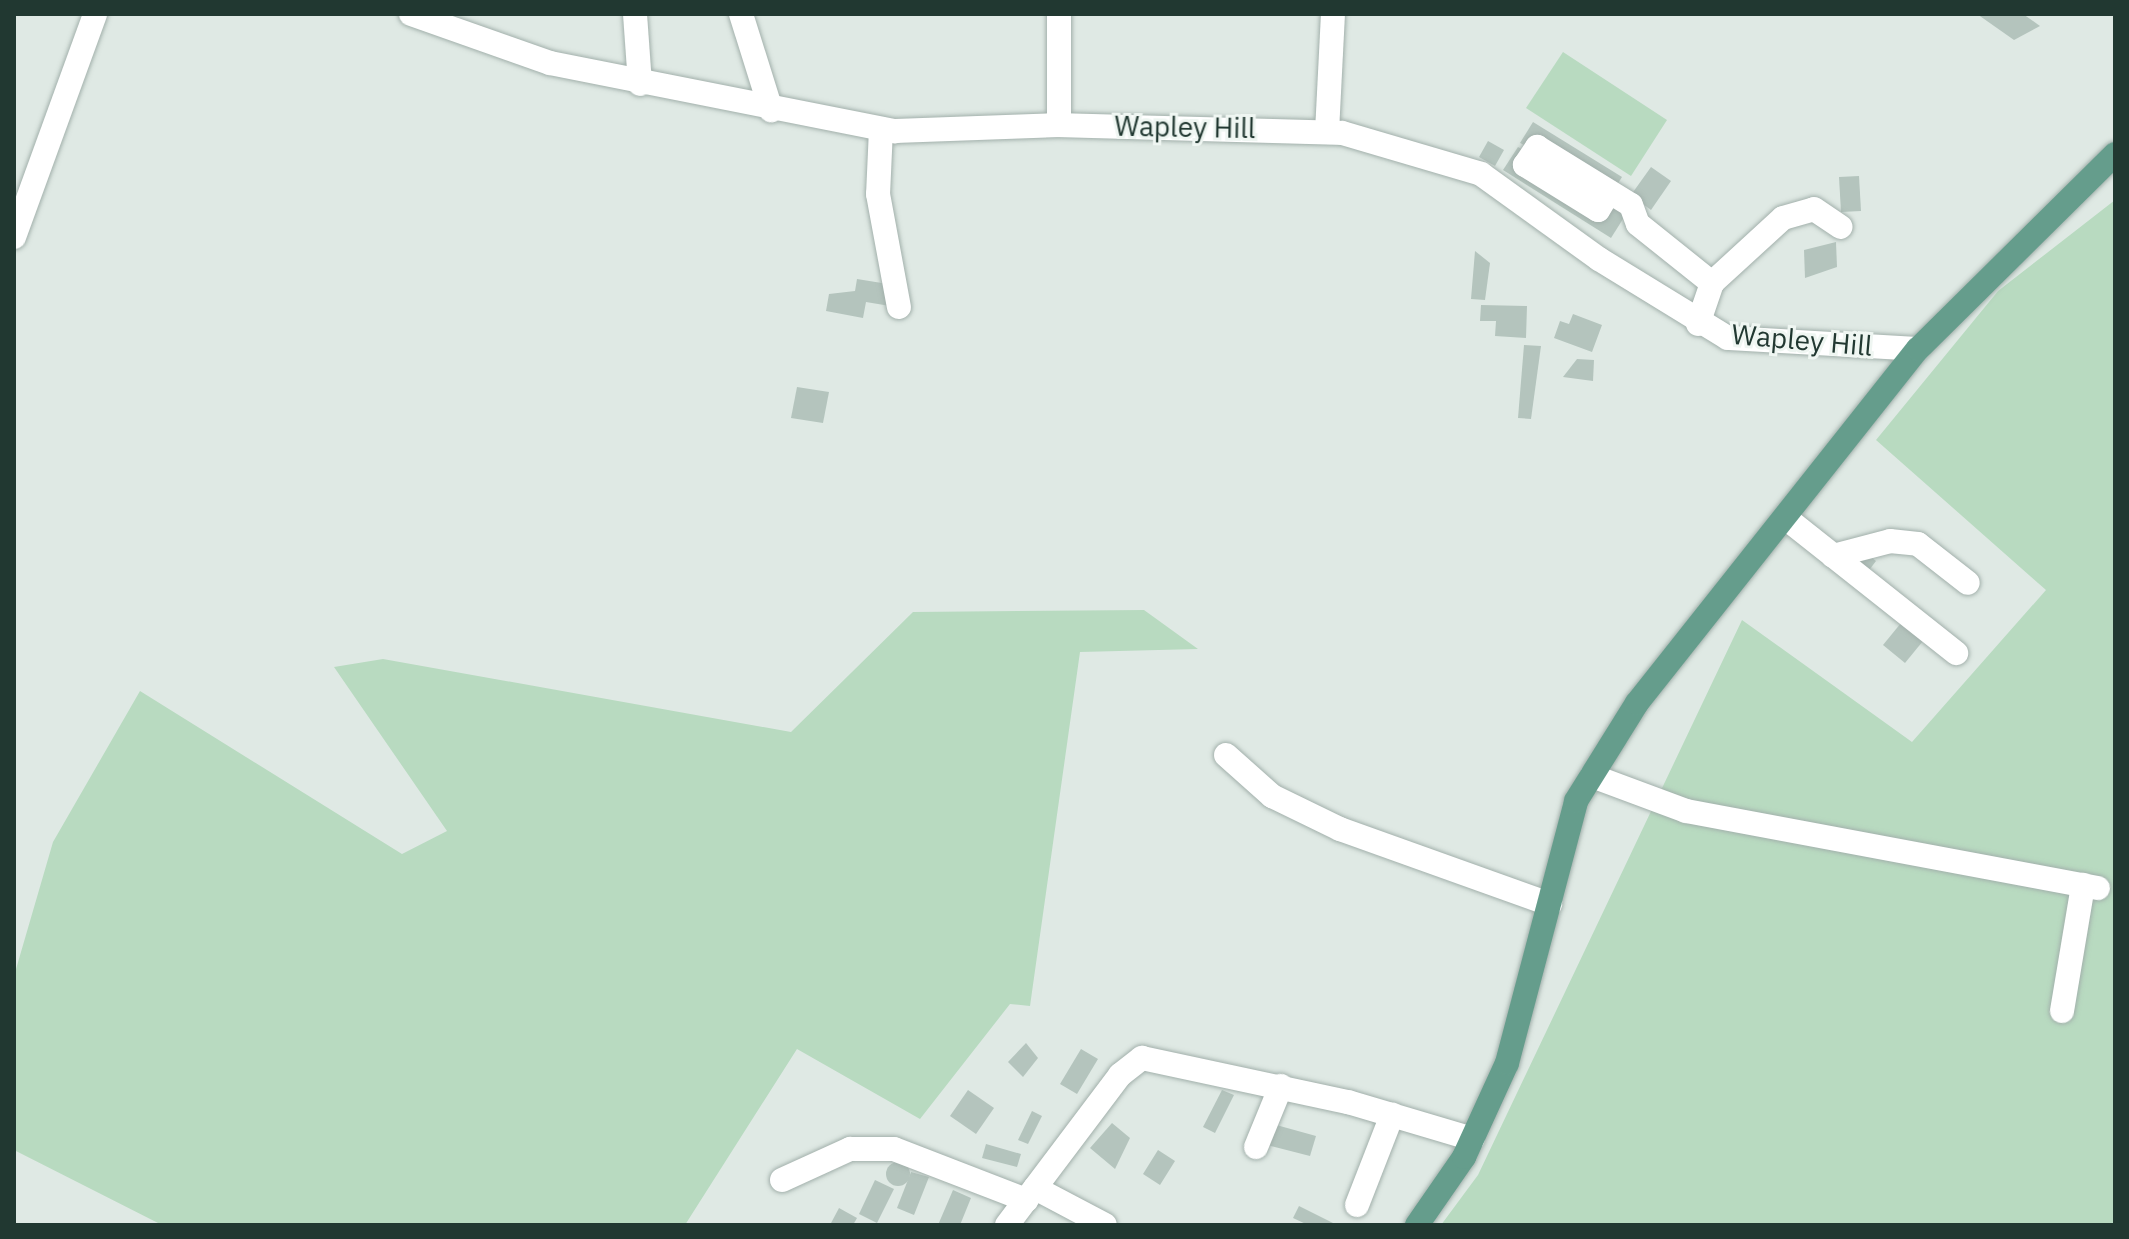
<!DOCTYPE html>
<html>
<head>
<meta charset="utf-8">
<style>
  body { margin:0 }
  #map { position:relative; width:2129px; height:1239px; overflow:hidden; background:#dfe9e4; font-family:"IBM Plex Sans",sans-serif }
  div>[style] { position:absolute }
  .green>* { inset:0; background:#b8dac0 }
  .building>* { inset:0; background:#b4c4bd }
  .round { border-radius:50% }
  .roads { filter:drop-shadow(0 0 2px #a2b0ab) drop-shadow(0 0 2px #a2b0ab) }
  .minor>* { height:24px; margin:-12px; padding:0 12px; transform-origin:12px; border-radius:12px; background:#fff }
  .major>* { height:24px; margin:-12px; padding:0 12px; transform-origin:12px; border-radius:12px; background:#659d8c }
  span { translate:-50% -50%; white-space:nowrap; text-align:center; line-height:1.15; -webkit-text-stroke:6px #eff6f2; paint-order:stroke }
  .street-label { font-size:28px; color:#213831 }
  .frame { position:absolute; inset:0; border:16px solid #213831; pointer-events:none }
</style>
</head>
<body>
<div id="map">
  <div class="green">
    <div style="clip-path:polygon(1563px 52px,1667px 120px,1631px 176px,1526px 108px)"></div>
    <div style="clip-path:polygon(2115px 200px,2115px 1225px,1441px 1225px,1478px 1175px,1742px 620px,1912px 742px,2046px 590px,1876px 440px,1998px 291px)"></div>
    <div style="clip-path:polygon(1144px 610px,1198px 649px,1080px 652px,1030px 1006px,1010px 1004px,920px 1119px,797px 1049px,685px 1225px,162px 1225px,14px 1150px,14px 976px,53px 842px,140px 691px,402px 854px,447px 831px,334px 667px,383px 659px,791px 732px,913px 612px)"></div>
  </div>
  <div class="building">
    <div style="clip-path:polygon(1977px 14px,2023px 14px,2040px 26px,2014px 40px)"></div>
    <div style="clip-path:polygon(1533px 122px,1622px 177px,1615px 188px,1520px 143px)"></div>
    <div style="clip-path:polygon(1488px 141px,1504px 150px,1495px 166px,1479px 157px)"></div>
    <div style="clip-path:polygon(1518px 147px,1628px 211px,1611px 238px,1503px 170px)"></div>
    <div style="clip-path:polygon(1651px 167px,1671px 181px,1651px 210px,1631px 195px)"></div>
    <div style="clip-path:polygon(1859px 176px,1861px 211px,1841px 212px,1839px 177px)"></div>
    <div style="clip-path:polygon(1836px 242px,1837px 267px,1805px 278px,1804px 250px)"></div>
    <div style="clip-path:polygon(1475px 251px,1490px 263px,1485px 300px,1471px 299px)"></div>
    <div style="clip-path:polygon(857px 279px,894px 285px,890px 306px,866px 302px,863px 318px,826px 311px,829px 294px,855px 291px)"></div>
    <div style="clip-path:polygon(1481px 305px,1527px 306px,1526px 338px,1495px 336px,1496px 321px,1480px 321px)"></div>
    <div style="clip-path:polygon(1573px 314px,1602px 325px,1592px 352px,1554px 338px,1560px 321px,1569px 324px)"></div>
    <div style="clip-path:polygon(1524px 345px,1541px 346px,1531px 419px,1518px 418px)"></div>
    <div style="clip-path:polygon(1577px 359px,1594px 360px,1593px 381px,1563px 377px)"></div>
    <div style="clip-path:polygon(797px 387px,829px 392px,823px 423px,791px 418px)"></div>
    <div style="clip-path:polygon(1866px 553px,1876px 561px,1867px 573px,1856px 565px)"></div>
    <div style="clip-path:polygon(1901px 623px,1923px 641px,1905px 663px,1883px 645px)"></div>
    <div style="clip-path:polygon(1026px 1043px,1038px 1058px,1023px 1077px,1008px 1062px)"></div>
    <div style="clip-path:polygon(1081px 1049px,1098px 1059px,1077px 1094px,1060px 1084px)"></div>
    <div style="clip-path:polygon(968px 1090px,994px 1108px,976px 1134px,950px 1116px)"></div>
    <div style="clip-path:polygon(1222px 1090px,1234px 1095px,1215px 1133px,1203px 1127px)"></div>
    <div style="clip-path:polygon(1032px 1111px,1042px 1116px,1028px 1144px,1018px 1140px)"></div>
    <div style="clip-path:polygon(1112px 1123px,1130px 1138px,1115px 1169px,1090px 1148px)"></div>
    <div style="clip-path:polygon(1269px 1123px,1316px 1136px,1310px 1156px,1263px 1144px)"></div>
    <div style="clip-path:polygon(986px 1144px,1021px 1154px,1017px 1167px,982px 1158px)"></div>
    <div style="clip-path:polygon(1158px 1150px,1175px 1161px,1160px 1185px,1143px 1174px)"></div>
    <div class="round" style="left:886px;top:1162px;width:24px;height:24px"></div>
    <div style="clip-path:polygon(911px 1172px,929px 1177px,914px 1215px,897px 1208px)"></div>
    <div style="clip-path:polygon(875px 1180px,894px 1189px,877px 1223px,859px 1214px)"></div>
    <div style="clip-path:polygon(953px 1190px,971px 1198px,960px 1225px,938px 1225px)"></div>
    <div style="clip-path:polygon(1299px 1206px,1337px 1225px,1308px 1225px,1293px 1218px)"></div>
    <div style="clip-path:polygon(839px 1208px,857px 1218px,853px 1225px,830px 1225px)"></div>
  </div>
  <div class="roads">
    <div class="minor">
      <div style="left:411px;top:14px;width:147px;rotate:19.4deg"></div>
      <div style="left:550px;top:63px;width:352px;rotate:11.2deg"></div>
      <div style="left:895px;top:131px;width:164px;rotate:-2.1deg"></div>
      <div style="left:1059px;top:125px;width:283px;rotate:1.6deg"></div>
      <div style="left:1342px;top:133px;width:145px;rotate:16.4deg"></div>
      <div style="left:1481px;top:174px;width:145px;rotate:35.8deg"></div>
      <div style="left:1599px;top:259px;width:151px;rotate:31.5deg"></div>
      <div style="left:1728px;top:338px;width:190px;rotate:3.3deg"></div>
      <div style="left:635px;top:14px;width:70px;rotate:85.9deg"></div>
      <div style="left:741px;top:14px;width:101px;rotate:72.6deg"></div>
      <div style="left:1059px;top:14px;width:111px;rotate:90deg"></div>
      <div style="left:881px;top:129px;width:65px;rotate:92.6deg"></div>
      <div style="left:878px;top:194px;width:115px;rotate:79.5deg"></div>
      <div style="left:1327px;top:132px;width:118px;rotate:-87.1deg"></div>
      <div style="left:1609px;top:192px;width:21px;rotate:121deg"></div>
      <div style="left:1598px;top:210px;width:86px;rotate:-148.3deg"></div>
      <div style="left:1525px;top:165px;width:22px;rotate:-56deg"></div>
      <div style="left:1537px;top:147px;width:110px;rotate:31.7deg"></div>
      <div style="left:1631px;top:205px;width:20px;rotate:70deg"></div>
      <div style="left:1638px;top:224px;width:95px;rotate:38.6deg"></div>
      <div style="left:14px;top:237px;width:237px;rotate:-70deg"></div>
      <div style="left:1698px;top:324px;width:43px;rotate:-71.1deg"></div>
      <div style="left:1712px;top:283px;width:96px;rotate:-42.5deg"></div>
      <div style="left:1783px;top:218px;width:32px;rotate:-16deg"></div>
      <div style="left:1814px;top:209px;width:32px;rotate:34deg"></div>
      <div style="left:1787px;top:519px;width:216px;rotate:38.4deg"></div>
      <div style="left:1833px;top:556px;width:59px;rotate:-14.7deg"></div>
      <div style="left:1890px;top:541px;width:28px;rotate:6deg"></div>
      <div style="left:1918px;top:544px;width:63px;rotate:38deg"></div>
      <div style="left:1226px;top:755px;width:62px;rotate:41.7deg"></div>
      <div style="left:1272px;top:796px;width:76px;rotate:25.9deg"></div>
      <div style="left:1340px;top:829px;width:223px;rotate:19.7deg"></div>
      <div style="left:1592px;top:776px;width:100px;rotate:20.4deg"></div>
      <div style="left:1686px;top:811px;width:419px;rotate:10.6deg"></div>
      <div style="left:2062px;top:1011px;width:128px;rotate:-80.5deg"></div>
      <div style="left:1256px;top:1147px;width:66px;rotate:-67.7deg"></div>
      <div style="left:782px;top:1180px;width:75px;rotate:-24.5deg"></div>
      <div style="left:850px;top:1149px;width:44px"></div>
      <div style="left:894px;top:1149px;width:142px;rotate:21.1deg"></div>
      <div style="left:1035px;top:1188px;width:79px;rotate:27.9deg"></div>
      <div style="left:1357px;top:1205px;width:97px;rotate:-68.7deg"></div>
      <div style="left:1007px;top:1225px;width:188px;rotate:-53deg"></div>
      <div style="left:1120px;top:1075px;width:28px;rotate:-38deg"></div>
      <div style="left:1142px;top:1058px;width:211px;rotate:12.1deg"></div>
      <div style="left:1348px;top:1102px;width:130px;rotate:16.5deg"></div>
    </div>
    <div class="major">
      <div style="left:1417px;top:1225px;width:83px;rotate:-55.3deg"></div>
      <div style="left:1464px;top:1157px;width:103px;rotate:-65.4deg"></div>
      <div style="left:1507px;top:1063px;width:271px;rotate:-75.2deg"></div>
      <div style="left:1576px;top:801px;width:115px;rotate:-58.1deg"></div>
      <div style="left:1637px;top:703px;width:452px;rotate:-51.6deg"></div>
      <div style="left:1918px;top:349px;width:277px;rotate:-44.7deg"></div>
    </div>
  </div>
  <div class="street-label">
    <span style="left:1185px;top:127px;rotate:1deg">Wapley Hill</span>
    <span style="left:1802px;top:340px;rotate:5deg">Wapley Hill</span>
  </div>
  <div class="frame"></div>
</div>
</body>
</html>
